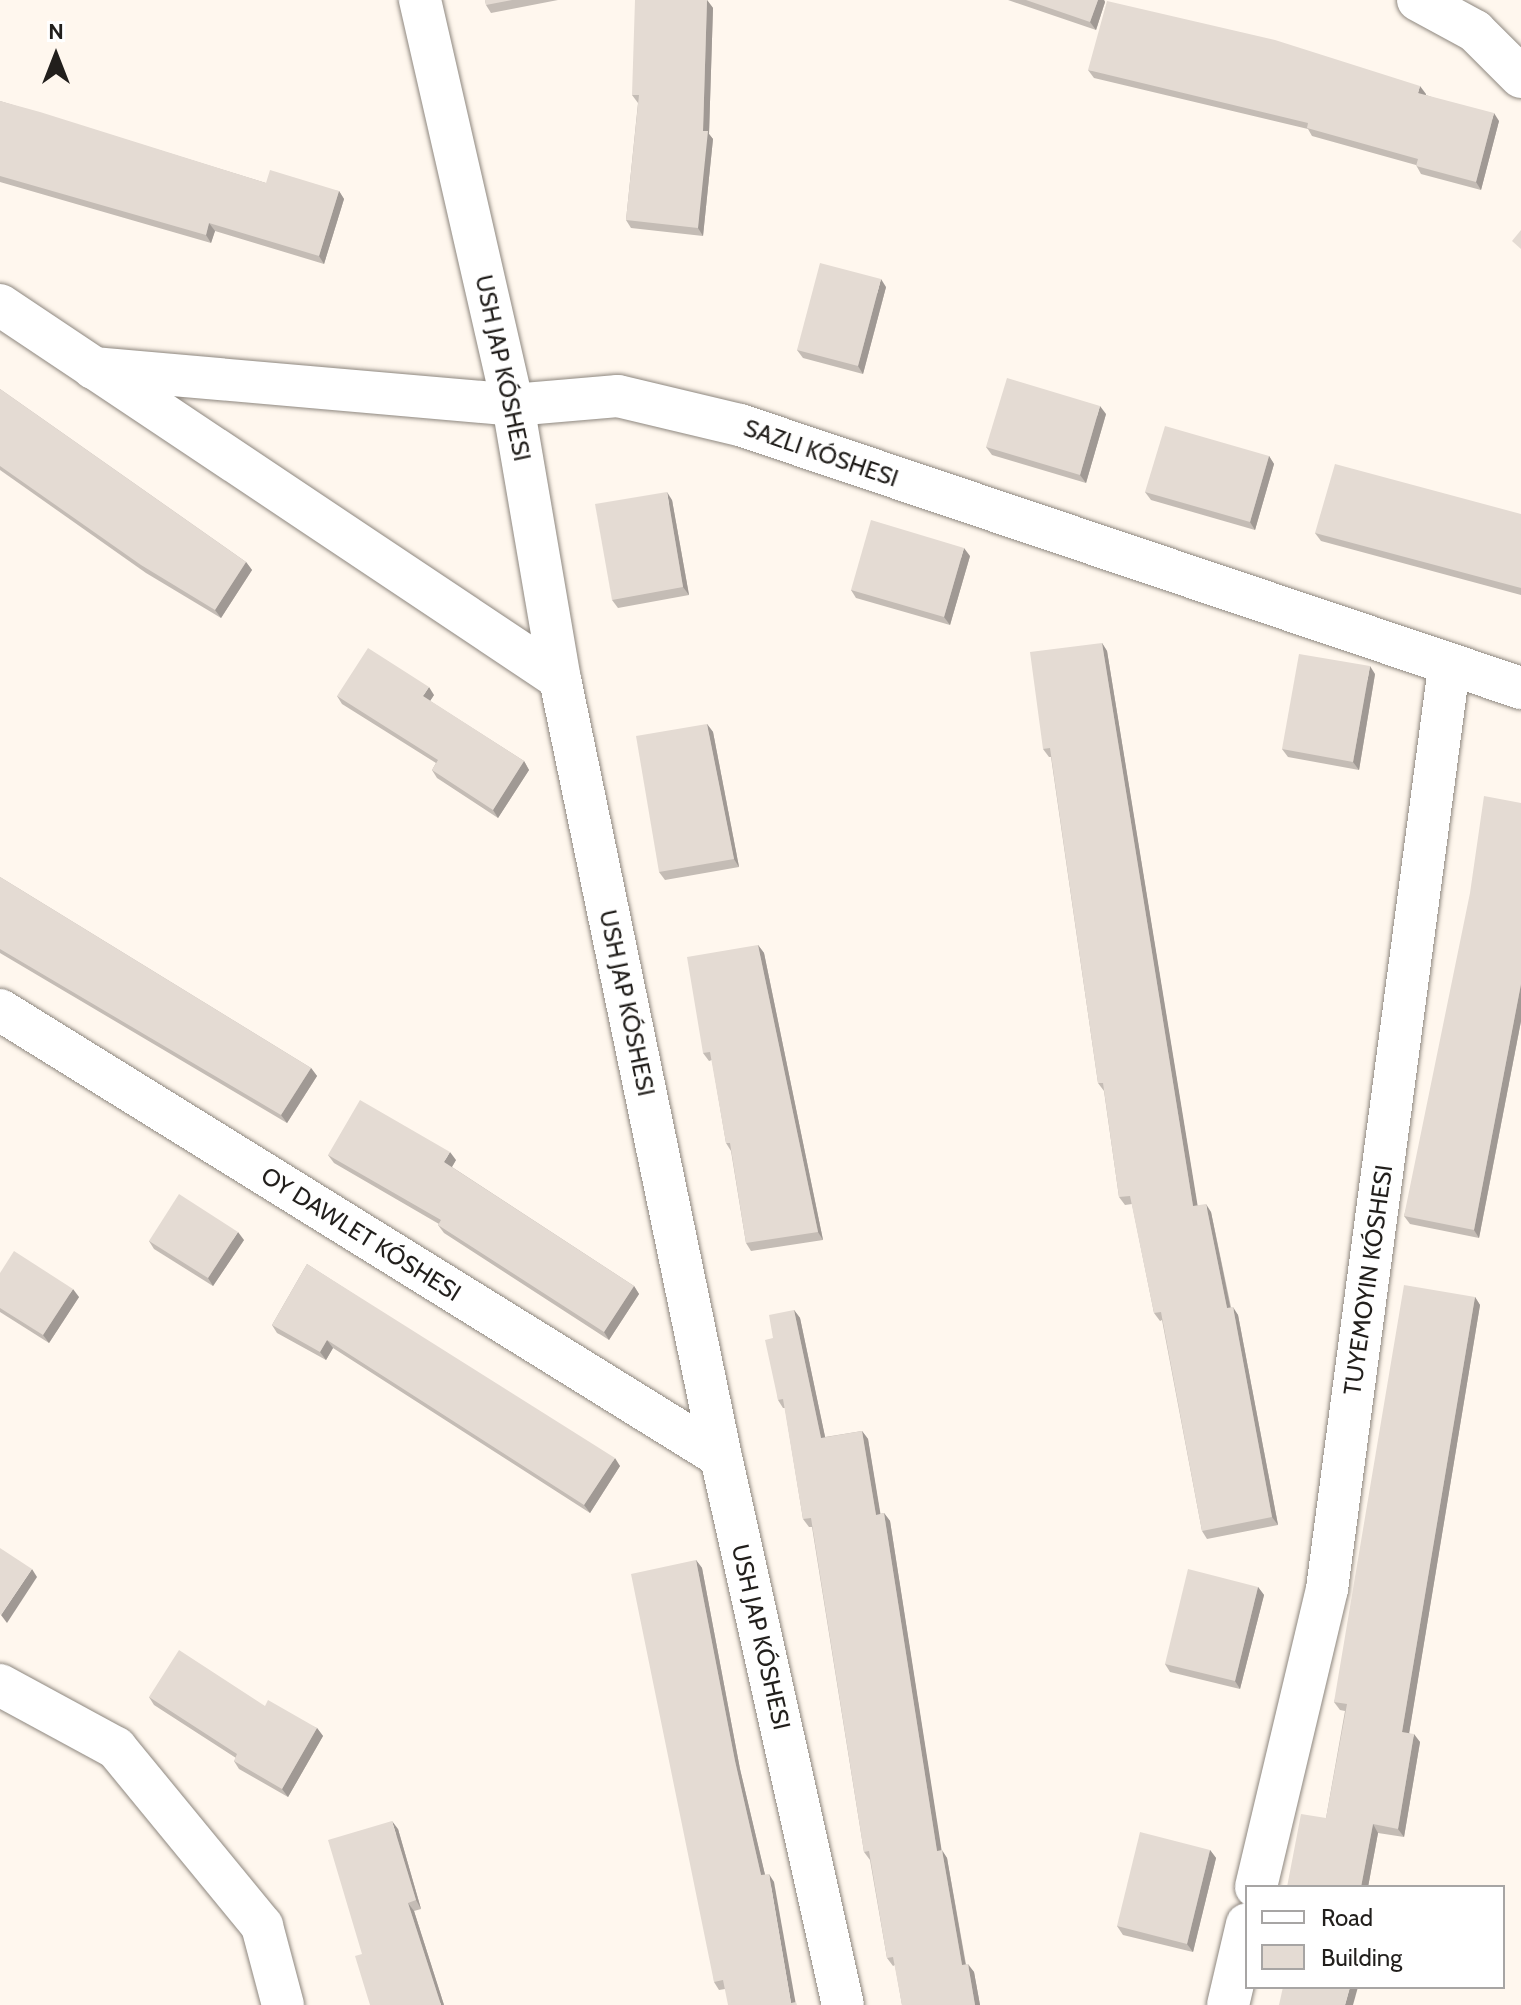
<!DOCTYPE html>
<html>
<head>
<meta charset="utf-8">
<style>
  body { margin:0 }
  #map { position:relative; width:1521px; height:2005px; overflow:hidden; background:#fff7ee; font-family:Cabin,sans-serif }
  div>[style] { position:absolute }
  .roads { filter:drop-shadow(0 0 2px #8e877f) drop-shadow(0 0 2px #8e877f) }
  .street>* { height:42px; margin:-21px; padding:0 21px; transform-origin:21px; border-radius:21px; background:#fff }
  .wall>* { inset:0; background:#c4bcb5 }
  .shaded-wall>* { inset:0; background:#a09994 }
  .building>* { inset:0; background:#e4dbd3 }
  span { translate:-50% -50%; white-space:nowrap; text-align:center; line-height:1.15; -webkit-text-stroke:7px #fff; paint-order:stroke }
  .street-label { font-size:24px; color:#221f1c }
  .legend { position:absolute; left:1245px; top:1885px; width:260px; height:104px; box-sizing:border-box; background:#fff; border:2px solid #a7a5a4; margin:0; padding:10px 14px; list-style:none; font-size:24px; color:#221f1c }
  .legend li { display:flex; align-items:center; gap:16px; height:40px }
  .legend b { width:40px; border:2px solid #a7a5a4 }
  .north { position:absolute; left:16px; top:16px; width:80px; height:80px; -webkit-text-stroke:6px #fff; paint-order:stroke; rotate:0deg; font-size:22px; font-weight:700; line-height:32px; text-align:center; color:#221f1c }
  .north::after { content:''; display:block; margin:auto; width:28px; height:36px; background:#221f1c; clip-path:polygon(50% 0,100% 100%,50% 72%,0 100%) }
</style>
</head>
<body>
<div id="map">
  <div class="roads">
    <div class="street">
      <div style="left:420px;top:0;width:416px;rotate:77.1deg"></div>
      <div style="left:513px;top:405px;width:278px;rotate:80.3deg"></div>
      <div style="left:560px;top:679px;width:794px;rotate:78.31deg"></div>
      <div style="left:721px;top:1457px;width:561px;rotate:77.45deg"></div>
      <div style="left:1418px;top:0;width:65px;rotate:28.5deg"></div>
      <div style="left:1475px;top:31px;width:65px;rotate:45deg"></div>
      <div style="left:0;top:305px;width:673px;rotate:33.74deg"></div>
      <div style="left:93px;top:368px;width:422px;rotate:5deg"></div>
      <div style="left:513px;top:405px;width:105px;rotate:-4.9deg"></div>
      <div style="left:618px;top:396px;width:125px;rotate:13.4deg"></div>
      <div style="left:740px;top:425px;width:824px;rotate:18.61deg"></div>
      <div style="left:0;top:1010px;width:848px;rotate:31.8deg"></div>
      <div style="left:0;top:1685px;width:132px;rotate:28.5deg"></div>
      <div style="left:116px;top:1748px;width:230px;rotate:50.6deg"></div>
      <div style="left:262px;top:1926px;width:82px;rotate:75.1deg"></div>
      <div style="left:1256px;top:1887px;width:306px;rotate:-76.6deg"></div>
      <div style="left:1327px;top:1589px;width:930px;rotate:-82.46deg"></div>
      <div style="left:1228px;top:2005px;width:83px;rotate:-76.8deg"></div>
    </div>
  </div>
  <div class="wall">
    <div style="clip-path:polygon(485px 0,558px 0,491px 13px,486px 5px)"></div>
    <div style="clip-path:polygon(707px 0,713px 8px,709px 134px,713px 139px,703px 236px,631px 228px,626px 220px,638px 103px,632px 95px)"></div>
    <div style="clip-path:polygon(1008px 0,1104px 0,1105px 2px,1096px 30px)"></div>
    <div style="clip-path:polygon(1088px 70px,1426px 94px,1426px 95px,1499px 121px,1481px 190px,1421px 174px,1416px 165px,1312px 136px,1308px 129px,1094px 78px)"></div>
    <div style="clip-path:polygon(0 101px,266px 183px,339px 191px,344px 199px,324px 264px,215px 231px,211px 243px,0 182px)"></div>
    <div style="clip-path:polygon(886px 287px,863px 374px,803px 358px,797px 350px)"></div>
    <div style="clip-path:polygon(0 389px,246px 562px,252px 570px,221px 618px,146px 573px,0 470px)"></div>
    <div style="clip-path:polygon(1106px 414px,1086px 483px,992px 455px,986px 447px)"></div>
    <div style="clip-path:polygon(1269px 456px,1274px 464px,1255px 530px,1151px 500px,1145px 492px)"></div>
    <div style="clip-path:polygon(672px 500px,689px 595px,618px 608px,612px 600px)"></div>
    <div style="clip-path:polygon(1521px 514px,1521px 595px,1321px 541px,1315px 533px)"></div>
    <div style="clip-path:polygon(970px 556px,950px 625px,856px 598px,851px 590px)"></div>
    <div style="clip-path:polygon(1102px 643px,1107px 651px,1197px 1205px,1211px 1212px,1231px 1307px,1238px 1315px,1278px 1525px,1207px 1539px,1202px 1531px,1162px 1320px,1160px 1321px,1154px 1313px,1132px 1204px,1125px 1205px,1119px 1197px,1104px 1091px,1098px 1083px,1051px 757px,1049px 757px,1043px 749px)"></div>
    <div style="clip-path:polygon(1375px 674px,1359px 770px,1288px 757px,1282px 749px)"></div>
    <div style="clip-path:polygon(434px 695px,430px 701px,524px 761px,529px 770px,498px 818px,437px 778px,432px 770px,436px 763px,342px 704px,337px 696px)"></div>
    <div style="clip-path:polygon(707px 724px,713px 732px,739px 867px,665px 880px,659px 872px)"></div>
    <div style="clip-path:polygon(1521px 803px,1521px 1021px,1479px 1238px,1410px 1224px,1404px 1216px)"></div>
    <div style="clip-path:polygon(0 877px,311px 1068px,317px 1076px,287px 1123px,0 953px)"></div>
    <div style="clip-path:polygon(758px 945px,764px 953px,823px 1240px,751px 1251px,746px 1243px,731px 1151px,726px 1143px,712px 1060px,709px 1061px,703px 1053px)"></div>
    <div style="clip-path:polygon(328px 1155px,456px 1160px,452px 1167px,634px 1286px,639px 1294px,609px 1340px,444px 1233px,438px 1225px,439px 1224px,334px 1163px)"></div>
    <div style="clip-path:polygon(244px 1240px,213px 1286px,154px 1249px,149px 1241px)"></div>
    <div style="clip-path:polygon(307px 1264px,620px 1466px,590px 1513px,333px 1348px,326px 1360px,277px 1333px,272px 1325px)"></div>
    <div style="clip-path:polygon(0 1273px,79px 1297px,49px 1343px,0 1312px)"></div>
    <div style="clip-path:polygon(1475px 1297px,1480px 1305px,1409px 1733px,1420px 1742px,1404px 1837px,1378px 1833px,1368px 1887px,1287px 1887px,1326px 1818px,1345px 1711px,1340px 1710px,1334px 1702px)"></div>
    <div style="clip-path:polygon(794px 1310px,800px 1318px,825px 1437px,862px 1431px,868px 1439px,880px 1514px,884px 1513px,890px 1521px,941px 1850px,947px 1858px,966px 1964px,974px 1972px,980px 2005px,902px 2005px,895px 1965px,893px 1966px,887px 1958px,870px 1860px,864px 1852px,812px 1527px,809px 1527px,803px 1519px,785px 1408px,783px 1408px,778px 1400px,773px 1338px)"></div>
    <div style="clip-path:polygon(696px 1560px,702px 1568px,740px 1769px,765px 1875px,774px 1882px,725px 1989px,719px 1990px,714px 1982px)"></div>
    <div style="clip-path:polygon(1258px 1587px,1264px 1595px,1240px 1689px,1170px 1672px,1165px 1664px)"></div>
    <div style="clip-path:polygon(149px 1697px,265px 1706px,317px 1728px,323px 1736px,288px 1797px,239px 1769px,234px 1761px,236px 1758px,154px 1705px)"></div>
    <div style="clip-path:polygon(398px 1829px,421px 1909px,414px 1911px,444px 2005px,362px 1954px)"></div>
    <div style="clip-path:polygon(1210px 1850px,1216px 1858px,1193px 1952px,1123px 1935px,1117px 1926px)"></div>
  </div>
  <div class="shaded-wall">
    <div style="clip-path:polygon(707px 0,713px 8px,709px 134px,713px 139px,703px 236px,698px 228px,703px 131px)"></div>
    <div style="clip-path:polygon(1098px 0,1104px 0,1105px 2px,1096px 30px,1090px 22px)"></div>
    <div style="clip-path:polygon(1420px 86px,1426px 94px,1424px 101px,1418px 93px)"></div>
    <div style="clip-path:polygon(1494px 113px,1499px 121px,1481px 190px,1476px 182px)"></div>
    <div style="clip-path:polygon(339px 191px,344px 199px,324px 264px,319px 256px)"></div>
    <div style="clip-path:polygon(209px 223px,215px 231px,211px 243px,206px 235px)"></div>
    <div style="clip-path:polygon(881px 279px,886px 287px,863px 374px,858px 366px)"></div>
    <div style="clip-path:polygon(1100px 406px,1106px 414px,1086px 483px,1080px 475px)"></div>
    <div style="clip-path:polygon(1269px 456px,1274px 464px,1255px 530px,1250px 522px)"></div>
    <div style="clip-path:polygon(667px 492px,672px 500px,689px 595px,683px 587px)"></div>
    <div style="clip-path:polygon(964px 548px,970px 556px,950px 625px,944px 617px)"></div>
    <div style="clip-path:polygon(246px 562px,252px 570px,221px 618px,215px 610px)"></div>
    <div style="clip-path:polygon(1102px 643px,1107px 651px,1199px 1214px,1193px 1206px)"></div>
    <div style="clip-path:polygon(1370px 666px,1375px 674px,1359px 770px,1353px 762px)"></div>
    <div style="clip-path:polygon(429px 687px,434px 695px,428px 704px,423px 696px)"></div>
    <div style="clip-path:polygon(707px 724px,713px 732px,739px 867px,734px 859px)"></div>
    <div style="clip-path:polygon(524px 761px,529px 770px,498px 818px,493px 810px)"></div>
    <div style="clip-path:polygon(758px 945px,764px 953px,823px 1240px,818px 1232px)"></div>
    <div style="clip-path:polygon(1521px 984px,1521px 1021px,1479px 1238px,1474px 1230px)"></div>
    <div style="clip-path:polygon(311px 1068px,317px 1076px,287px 1123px,281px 1115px)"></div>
    <div style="clip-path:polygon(450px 1152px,456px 1160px,450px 1170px,444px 1162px)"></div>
    <div style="clip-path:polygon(1206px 1204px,1211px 1212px,1232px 1316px,1227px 1308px)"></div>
    <div style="clip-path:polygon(238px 1232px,244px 1240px,213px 1286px,208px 1278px)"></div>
    <div style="clip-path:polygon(634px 1286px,639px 1294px,609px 1340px,604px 1332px)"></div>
    <div style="clip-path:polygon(73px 1289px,79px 1297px,49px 1343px,43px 1335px)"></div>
    <div style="clip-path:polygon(1475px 1297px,1480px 1305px,1408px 1740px,1402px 1732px)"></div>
    <div style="clip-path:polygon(1233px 1307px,1238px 1315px,1278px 1525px,1272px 1517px)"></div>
    <div style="clip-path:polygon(794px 1310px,800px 1318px,827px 1446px,821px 1438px)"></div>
    <div style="clip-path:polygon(327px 1340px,333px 1348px,326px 1360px,320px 1352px)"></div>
    <div style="clip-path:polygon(862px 1431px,868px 1439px,882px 1523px,876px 1515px)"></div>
    <div style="clip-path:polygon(615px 1458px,620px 1466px,590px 1513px,584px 1505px)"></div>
    <div style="clip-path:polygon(884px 1513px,890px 1521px,943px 1859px,937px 1851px)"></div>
    <div style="clip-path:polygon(696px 1560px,702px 1568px,740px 1769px,767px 1883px,761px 1875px,735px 1761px)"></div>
    <div style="clip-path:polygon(32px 1569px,37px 1577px,7px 1623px,1px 1615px)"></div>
    <div style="clip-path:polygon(1258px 1587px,1264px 1595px,1240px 1689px,1235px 1681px)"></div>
    <div style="clip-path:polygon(317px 1728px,323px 1736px,288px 1797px,282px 1789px)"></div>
    <div style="clip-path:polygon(1414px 1734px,1420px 1742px,1404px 1837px,1398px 1829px)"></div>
    <div style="clip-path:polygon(392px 1821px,398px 1829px,421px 1909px,416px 1900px)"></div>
    <div style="clip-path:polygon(1373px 1824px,1378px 1833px,1368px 1887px,1361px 1887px)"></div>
    <div style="clip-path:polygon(942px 1850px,947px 1858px,967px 1973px,962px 1965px)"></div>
    <div style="clip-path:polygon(1210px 1850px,1216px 1858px,1193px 1952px,1187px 1944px)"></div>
    <div style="clip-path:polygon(769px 1874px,774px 1882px,796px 2005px,791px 2003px)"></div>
    <div style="clip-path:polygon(408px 1903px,414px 1911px,444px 2005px,441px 2005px)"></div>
    <div style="clip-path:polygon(968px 1964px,974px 1972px,980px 2005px,975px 2005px)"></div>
    <div style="clip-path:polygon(1350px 1987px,1358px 1987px,1353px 2005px,1345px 2005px)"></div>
  </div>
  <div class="building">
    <div style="clip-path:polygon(485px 0,512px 0,486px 5px)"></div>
    <div style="clip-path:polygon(635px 0,707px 0,703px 131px,708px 131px,698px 228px,626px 220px,639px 95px,632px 95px)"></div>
    <div style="clip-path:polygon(1026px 0,1098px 0,1090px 22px)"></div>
    <div style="clip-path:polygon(1107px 1px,1275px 40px,1420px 86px,1418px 93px,1494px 113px,1476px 182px,1416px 166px,1418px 159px,1307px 128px,1308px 123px,1088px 70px)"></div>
    <div style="clip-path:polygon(0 101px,40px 112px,266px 183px,270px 170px,339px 191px,319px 256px,209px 223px,206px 235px,0 176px)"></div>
    <div style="clip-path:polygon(1521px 230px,1521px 249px,1512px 241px)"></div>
    <div style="clip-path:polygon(820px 263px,881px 279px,858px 366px,797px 350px)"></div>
    <div style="clip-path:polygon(1007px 378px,1100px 406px,1080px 475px,986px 447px)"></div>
    <div style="clip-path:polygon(0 389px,246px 562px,215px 610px,141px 565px,0 466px)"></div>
    <div style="clip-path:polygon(1165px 426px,1269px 456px,1250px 522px,1145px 492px)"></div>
    <div style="clip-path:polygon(1335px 464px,1521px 514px,1521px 588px,1315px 533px)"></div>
    <div style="clip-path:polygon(667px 492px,683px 587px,612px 600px,595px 504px)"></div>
    <div style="clip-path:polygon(871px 520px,964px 548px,944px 617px,851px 590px)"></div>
    <div style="clip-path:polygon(1102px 643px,1193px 1206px,1206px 1204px,1227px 1308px,1233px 1307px,1272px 1517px,1202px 1531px,1161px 1312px,1154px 1313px,1130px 1196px,1119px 1197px,1103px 1083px,1098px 1083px,1050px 748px,1043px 749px,1030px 652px)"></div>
    <div style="clip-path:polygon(368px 648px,429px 687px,423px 696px,524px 761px,493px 810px,432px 770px,438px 760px,337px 696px)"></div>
    <div style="clip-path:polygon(1299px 654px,1370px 666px,1353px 762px,1282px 749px)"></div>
    <div style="clip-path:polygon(707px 724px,734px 859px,659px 872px,636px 736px)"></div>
    <div style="clip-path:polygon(1484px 796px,1521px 803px,1521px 984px,1474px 1230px,1404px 1216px,1470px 893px)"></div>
    <div style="clip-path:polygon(0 877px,311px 1068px,281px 1115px,0 949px)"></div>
    <div style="clip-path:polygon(758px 945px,818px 1232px,746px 1243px,730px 1143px,726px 1143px,710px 1052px,703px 1053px,687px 957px)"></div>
    <div style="clip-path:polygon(360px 1100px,450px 1152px,444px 1162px,634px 1286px,604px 1332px,438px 1225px,441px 1220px,328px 1155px)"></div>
    <div style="clip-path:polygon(179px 1194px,238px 1232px,208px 1278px,149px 1241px)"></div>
    <div style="clip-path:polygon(14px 1251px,73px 1289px,43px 1335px,0 1308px,0 1273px)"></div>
    <div style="clip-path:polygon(307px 1264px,615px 1458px,584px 1505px,327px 1340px,320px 1352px,272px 1325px)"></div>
    <div style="clip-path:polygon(1404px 1285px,1475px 1297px,1402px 1732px,1414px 1734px,1398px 1829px,1373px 1824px,1361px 1887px,1287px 1887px,1301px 1814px,1326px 1818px,1347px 1704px,1334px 1702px)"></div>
    <div style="clip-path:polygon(794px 1310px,821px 1438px,862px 1431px,876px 1515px,884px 1513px,937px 1851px,942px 1850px,962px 1965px,968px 1964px,975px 2005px,902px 2005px,893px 1957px,887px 1958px,869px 1851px,864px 1852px,811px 1518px,803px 1519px,783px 1399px,778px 1400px,765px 1340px,773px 1338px,769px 1315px)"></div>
    <div style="clip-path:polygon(0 1548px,32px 1569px,1px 1615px,0 1614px)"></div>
    <div style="clip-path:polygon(696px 1560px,735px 1761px,761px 1875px,769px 1874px,791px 2003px,796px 2002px,797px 2005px,728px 2005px,723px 1980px,714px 1982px,631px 1574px)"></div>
    <div style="clip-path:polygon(1188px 1569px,1258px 1587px,1235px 1681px,1165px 1664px)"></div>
    <div style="clip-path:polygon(179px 1650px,265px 1706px,268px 1700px,317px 1728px,282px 1789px,234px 1761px,237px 1754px,149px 1697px)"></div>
    <div style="clip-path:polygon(392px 1821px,416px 1900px,408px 1903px,441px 2005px,370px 2005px,355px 1956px,362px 1954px,328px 1840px)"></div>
    <div style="clip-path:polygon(1140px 1832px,1210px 1850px,1187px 1944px,1117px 1926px)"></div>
    <div style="clip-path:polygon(1283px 1987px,1350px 1987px,1345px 2005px,1279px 2005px)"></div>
  </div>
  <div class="street-label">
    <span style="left:503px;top:368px;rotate:78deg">USH JAP KÓSHESI</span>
    <span style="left:821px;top:453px;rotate:19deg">SAZLI KÓSHESI</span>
    <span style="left:627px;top:1003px;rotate:78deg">USH JAP KÓSHESI</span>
    <span style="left:361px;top:1234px;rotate:32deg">OY DAWLET KÓSHESI</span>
    <span style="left:1368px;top:1280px;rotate:-82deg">TUYEMOYIN KÓSHESI</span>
    <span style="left:761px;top:1637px;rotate:77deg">USH JAP KÓSHESI</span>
  </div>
  <ul class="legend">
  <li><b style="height:10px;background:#fff"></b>Road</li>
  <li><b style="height:22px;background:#e4dbd3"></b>Building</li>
  </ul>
  <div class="north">N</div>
</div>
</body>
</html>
